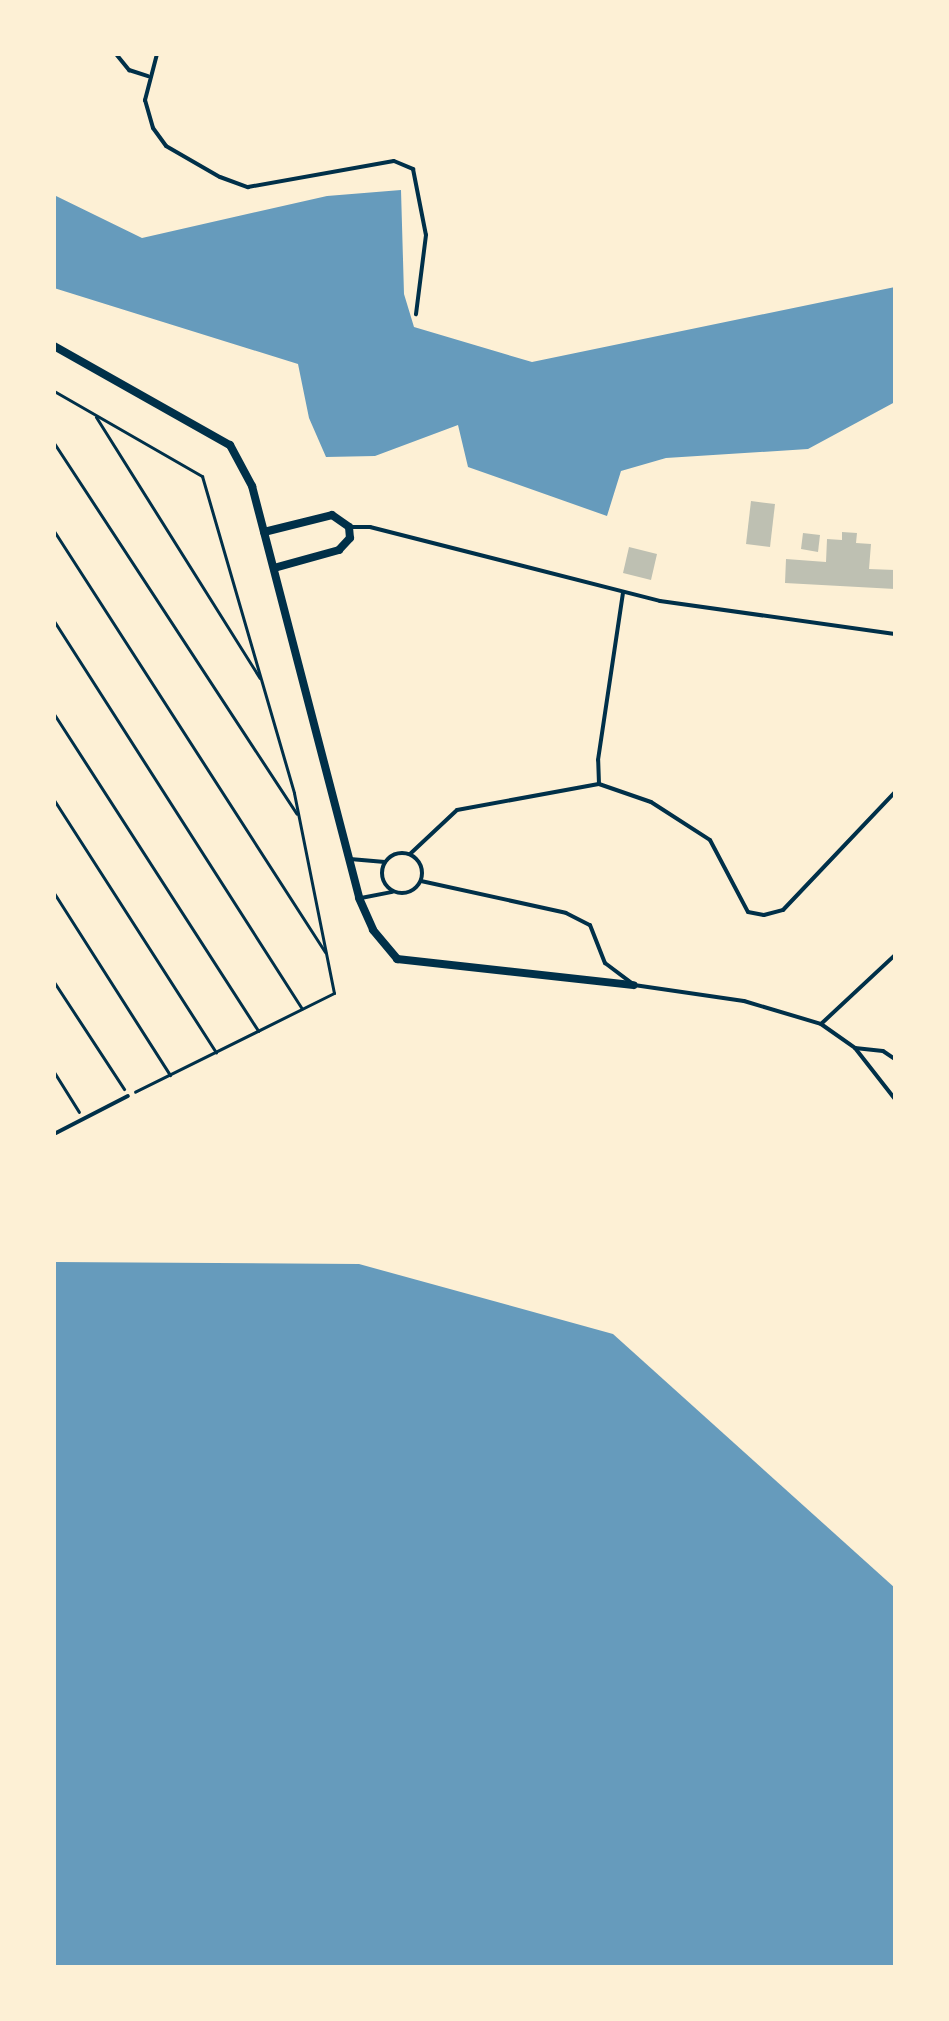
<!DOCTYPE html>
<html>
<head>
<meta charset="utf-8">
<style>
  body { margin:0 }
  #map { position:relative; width:949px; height:2021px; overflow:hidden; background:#fdf0d5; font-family:Cabin,sans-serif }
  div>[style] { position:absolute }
  .water>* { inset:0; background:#669bbc }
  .building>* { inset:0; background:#bec0b2 }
  .path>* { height:3px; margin:-1.5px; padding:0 1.5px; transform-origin:1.5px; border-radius:1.5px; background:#003049 }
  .service>* { height:4px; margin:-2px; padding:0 2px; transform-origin:2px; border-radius:2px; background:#003049 }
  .service>.ring { margin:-2px; padding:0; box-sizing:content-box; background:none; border:4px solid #003049; border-radius:50% }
  .minor>* { height:8px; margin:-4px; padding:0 4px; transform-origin:4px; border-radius:4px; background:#003049 }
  span { translate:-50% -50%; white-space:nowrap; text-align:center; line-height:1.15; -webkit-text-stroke:8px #fdf0d5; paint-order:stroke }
  .frame { position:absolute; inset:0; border:56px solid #fdf0d5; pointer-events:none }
</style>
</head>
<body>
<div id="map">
  <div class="water">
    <div style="clip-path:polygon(401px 190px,404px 294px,414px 327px,532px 362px,895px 287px,895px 402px,808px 449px,666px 458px,621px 471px,607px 516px,468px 467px,458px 425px,375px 456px,326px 457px,309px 418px,298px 364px,54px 288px,54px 195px,142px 238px,327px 196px)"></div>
    <div style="clip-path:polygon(54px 1262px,359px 1264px,613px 1334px,895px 1588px,895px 1967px,54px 1967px)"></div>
  </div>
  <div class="building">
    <div style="clip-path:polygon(751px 501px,775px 504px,770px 547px,746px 544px)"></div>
    <div style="clip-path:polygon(842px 532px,857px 533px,856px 543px,871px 544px,869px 569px,895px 570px,895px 589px,785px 583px,786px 559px,826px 562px,827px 539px,842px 540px)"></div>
    <div style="clip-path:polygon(803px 533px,820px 535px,818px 552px,801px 549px)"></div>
    <div style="clip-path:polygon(629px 547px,657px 554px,651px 580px,623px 573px)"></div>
  </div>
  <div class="path">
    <div style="left:54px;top:391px;width:171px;rotate:29.9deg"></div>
    <div style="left:202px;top:476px;width:330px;rotate:73.8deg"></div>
    <div style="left:294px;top:793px;width:204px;rotate:78.7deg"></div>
    <div style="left:334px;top:993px;width:222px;rotate:153.6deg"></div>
    <div style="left:96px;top:417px;width:308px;rotate:57.9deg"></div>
    <div style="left:54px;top:443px;width:443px;rotate:56.8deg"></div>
    <div style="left:54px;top:531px;width:501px;rotate:57.23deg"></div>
    <div style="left:54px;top:621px;width:460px;rotate:57.4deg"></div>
    <div style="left:54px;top:714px;width:377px;rotate:57.2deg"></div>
    <div style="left:54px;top:800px;width:300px;rotate:57.3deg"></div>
    <div style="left:54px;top:893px;width:216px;rotate:57.5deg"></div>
    <div style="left:54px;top:982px;width:128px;rotate:56.8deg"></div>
    <div style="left:54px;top:1072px;width:47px;rotate:58deg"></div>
  </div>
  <div class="service">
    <div style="left:116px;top:54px;width:21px;rotate:51deg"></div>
    <div style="left:129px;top:70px;width:20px;rotate:18deg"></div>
    <div style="left:157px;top:54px;width:48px;rotate:104.6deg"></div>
    <div style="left:145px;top:100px;width:29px;rotate:74deg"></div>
    <div style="left:153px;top:128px;width:22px;rotate:54deg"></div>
    <div style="left:166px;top:146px;width:62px;rotate:29.9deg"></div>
    <div style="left:220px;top:177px;width:30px;rotate:20deg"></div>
    <div style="left:248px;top:187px;width:148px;rotate:-10.1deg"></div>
    <div style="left:394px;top:161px;width:21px;rotate:23deg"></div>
    <div style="left:413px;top:169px;width:67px;rotate:78.9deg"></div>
    <div style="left:426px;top:235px;width:80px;rotate:97.2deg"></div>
    <div style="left:349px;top:527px;width:21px"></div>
    <div style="left:370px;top:527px;width:299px;rotate:14.3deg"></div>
    <div style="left:660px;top:601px;width:237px;rotate:8deg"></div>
    <div style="left:599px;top:784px;width:24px;rotate:-92deg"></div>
    <div style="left:598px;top:760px;width:169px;rotate:-81.5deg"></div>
    <div class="ring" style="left:382px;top:853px;width:36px;height:36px"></div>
    <div style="left:410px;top:854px;width:64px;rotate:-43.1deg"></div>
    <div style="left:457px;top:810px;width:144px;rotate:-10.4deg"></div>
    <div style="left:599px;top:784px;width:55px;rotate:19.1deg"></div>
    <div style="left:651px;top:802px;width:70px;rotate:32.8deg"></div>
    <div style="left:710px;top:840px;width:81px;rotate:62.2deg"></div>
    <div style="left:748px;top:912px;width:16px;rotate:11deg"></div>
    <div style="left:764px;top:915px;width:20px;rotate:-15deg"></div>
    <div style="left:783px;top:910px;width:163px;rotate:-46.5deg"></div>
    <div style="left:350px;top:859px;width:35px;rotate:5deg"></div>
    <div style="left:421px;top:881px;width:148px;rotate:12.4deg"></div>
    <div style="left:566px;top:913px;width:27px;rotate:27deg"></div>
    <div style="left:590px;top:925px;width:41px;rotate:68.5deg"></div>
    <div style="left:605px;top:963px;width:36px;rotate:37deg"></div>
    <div style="left:634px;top:985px;width:111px;rotate:8.3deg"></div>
    <div style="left:744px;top:1001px;width:80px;rotate:16.6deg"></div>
    <div style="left:821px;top:1024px;width:42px;rotate:35.2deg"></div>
    <div style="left:855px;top:1048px;width:65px;rotate:51.9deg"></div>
    <div style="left:361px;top:898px;width:32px;rotate:-11deg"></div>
    <div style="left:821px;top:1024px;width:101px;rotate:-43deg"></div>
    <div style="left:855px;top:1048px;width:28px;rotate:6deg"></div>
    <div style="left:883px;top:1051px;width:14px;rotate:34deg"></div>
    <div style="left:54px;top:1134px;width:83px;rotate:-27.2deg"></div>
  </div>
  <div class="minor">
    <div style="left:54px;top:346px;width:202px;rotate:29.4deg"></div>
    <div style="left:230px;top:445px;width:47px;rotate:61.8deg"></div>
    <div style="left:252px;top:486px;width:426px;rotate:75.4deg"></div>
    <div style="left:359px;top:898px;width:35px;rotate:66deg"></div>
    <div style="left:373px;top:930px;width:38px;rotate:50deg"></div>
    <div style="left:397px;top:959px;width:238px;rotate:6.3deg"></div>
    <div style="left:264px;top:532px;width:70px;rotate:-14deg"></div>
    <div style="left:332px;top:515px;width:21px;rotate:35deg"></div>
    <div style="left:349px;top:527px;width:11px;rotate:85deg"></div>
    <div style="left:350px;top:538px;width:16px;rotate:133deg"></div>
    <div style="left:339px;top:550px;width:67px;rotate:164.5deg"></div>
  </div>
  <div class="frame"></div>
</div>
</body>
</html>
